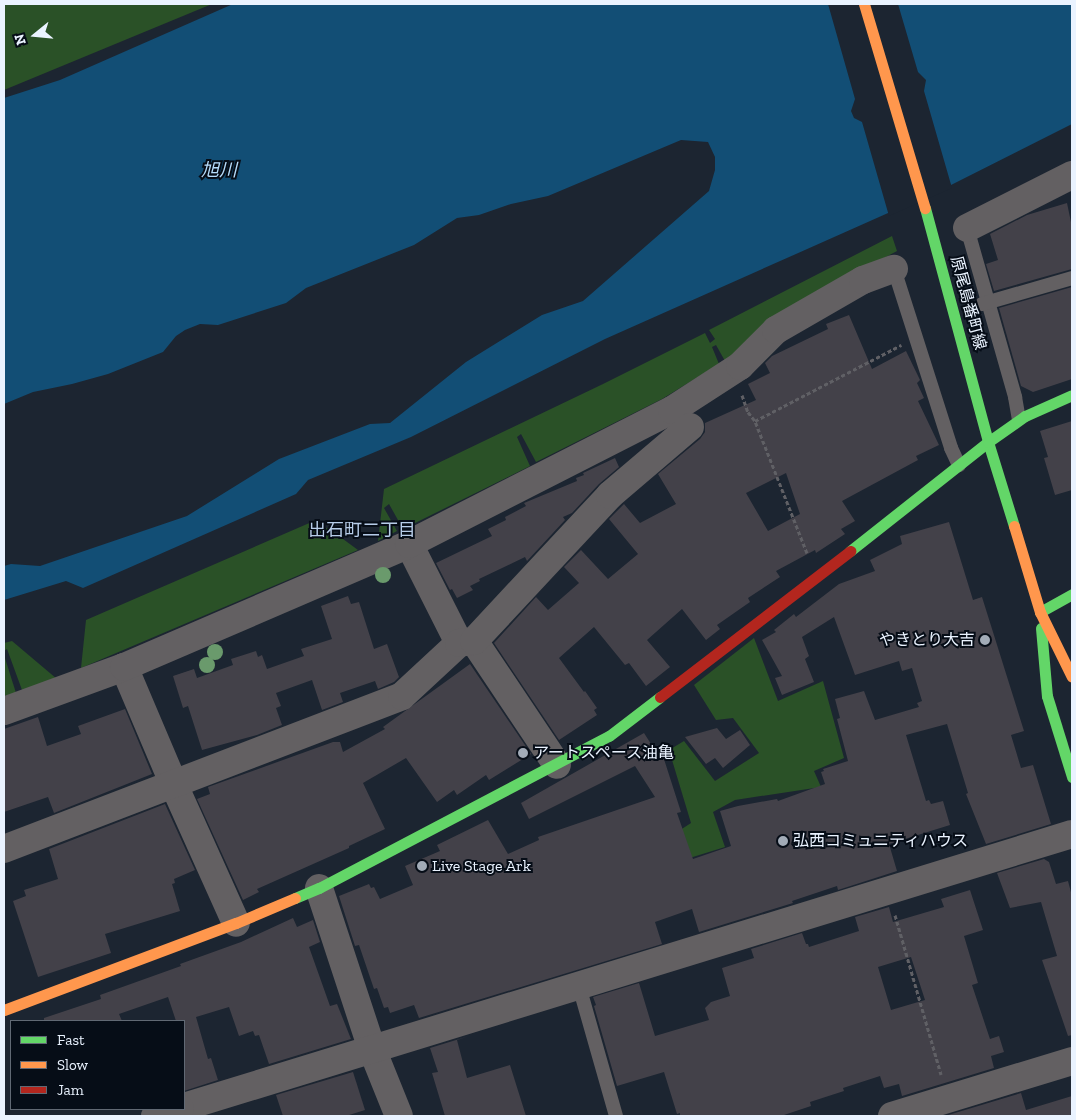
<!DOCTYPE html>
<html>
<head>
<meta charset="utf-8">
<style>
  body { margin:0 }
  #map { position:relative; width:1076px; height:1120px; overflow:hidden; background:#1c2531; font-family:"Zilla Slab","Noto Sans JP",serif }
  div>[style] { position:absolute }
  .green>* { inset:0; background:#2a5127 }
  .water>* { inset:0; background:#124e75 }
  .pier>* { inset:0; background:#1c2531 }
  .building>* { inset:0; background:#434149 }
  .path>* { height:3px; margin-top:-1.5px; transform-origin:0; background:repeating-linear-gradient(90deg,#606065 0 4px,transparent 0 6.5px) }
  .lane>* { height:14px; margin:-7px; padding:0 7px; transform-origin:7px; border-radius:7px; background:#636062 }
  .street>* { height:28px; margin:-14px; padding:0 14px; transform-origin:14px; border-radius:14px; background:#636062 }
  .fast>* { height:11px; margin:-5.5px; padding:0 5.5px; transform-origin:5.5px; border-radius:5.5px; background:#63d668 }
  .slow>* { height:11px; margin:-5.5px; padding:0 5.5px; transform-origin:5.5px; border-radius:5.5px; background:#ff974d }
  .jam>* { height:11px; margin:-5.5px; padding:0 5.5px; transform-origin:5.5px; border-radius:5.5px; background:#b3261e }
  .trees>* { width:16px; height:16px; margin:-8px; border-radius:50%; background:#6a9a6c }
  .dots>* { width:14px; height:14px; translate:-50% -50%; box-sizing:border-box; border:2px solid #060d17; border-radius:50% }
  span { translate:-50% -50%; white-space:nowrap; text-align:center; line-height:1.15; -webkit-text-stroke:4px #060d17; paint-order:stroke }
  .street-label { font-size:16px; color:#eaf3ff }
  .poi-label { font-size:16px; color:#eaf3ff }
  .right { translate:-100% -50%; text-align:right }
  .left { translate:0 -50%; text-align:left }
  .water-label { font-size:18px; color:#b6dcfb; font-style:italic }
  .neighbourhood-label { font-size:18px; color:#b6cce8 }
  .frame { position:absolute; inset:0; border:5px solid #eaf3ff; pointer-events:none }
  .legend { position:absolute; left:10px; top:1020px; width:175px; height:90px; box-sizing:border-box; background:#060d17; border:1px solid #616974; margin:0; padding:6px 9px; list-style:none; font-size:15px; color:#eaf3ff }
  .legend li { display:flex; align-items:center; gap:10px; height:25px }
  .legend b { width:25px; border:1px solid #616974 }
  .north { position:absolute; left:10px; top:10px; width:50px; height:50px; -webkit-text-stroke:4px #060d17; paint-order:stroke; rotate:253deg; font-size:14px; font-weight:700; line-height:20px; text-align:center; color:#eaf3ff }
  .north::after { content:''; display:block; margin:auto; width:18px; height:22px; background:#eaf3ff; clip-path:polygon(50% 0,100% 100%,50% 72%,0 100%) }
</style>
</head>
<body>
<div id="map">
  <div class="green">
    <div style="clip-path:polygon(4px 4px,212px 4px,4px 90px)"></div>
    <div style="clip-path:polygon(892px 236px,897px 251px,804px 301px,725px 361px,716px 345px,712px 347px,719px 364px,662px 399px,536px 462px,521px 434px,517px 437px,530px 466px,403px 529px,389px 504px,384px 508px,397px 531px,378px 541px,384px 489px,603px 384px,705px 333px,710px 343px,715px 339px,709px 330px)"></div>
    <div style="clip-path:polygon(314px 521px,320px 528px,328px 528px,358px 550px,81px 668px,86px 620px)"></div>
    <div style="clip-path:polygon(754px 638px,778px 701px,823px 681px,844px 758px,814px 771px,821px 787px,735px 800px,713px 812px,725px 847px,680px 861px,671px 836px,691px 823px,669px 750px,684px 741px,715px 781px,759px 753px,733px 718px,716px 720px,694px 685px)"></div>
    <div style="clip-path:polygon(12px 641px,57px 679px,22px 690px,7px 649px,4px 651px,4px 643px)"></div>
    <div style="clip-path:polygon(4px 655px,16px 693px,4px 696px)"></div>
  </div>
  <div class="water">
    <div style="clip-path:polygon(233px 4px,1072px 4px,1072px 124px,951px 185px,605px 339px,411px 437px,308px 480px,296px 494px,83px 588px,66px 581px,4px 600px,4px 566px,11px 564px,40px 566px,187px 516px,279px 459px,370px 424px,390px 423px,466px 362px,542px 315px,583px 301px,709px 191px,715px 170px,715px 157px,708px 142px,681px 140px,548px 196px,511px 204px,479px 215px,457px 218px,414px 245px,306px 288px,286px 303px,218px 325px,200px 324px,185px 330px,176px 336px,163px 352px,108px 374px,72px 384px,33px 392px,4px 404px,4px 98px,60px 80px)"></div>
  </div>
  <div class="pier">
    <div style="clip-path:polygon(828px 4px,898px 4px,918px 72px,926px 80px,924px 91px,952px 188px,889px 216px,862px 122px,854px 118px,851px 111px,855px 99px)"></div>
  </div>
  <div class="building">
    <div style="clip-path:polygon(1067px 203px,1072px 227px,1072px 269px,994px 291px,986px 264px,998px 260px,990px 234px,1027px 215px)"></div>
    <div style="clip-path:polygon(1072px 287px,1072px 379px,1033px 392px,1021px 386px,999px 308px)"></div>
    <div style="clip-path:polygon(evenodd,849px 315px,872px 369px,906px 351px,920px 380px,917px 383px,924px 398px,918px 401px,939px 445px,916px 456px,918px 460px,842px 501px,855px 521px,841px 529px,845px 534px,816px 553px,815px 550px,776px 571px,780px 577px,748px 598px,750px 602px,717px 625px,720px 629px,706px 640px,682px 609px,647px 640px,670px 667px,646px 686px,629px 663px,625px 665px,594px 627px,559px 658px,584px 692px,585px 691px,597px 708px,594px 710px,597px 715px,559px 740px,494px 643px,536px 597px,548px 610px,579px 583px,564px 567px,581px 550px,608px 579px,638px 554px,609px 519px,624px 504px,640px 523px,676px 504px,658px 474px,700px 439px,705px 432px,705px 423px,756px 400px,748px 384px,770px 373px,765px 363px,772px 356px,828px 329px,826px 324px,849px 315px,786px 473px,800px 514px,768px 531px,746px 493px,786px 473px)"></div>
    <div style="clip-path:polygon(1072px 421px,1072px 490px,1055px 495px,1044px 458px,1048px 457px,1040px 431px)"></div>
    <div style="clip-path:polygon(615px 458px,619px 467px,599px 484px,572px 513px,563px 517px,565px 520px,527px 561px,525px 557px,479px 579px,480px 581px,470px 586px,473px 590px,457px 598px,452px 589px,450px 590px,436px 563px,492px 536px,488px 529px,506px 520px,505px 517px,526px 506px,524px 503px,577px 481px,576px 478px,584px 475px,583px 473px)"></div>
    <div style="clip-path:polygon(949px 522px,973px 600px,982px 597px,1024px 731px,1011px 735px,1021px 768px,1033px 765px,1051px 824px,986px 844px,966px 794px,968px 793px,947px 724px,906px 735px,926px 801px,929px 800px,931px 804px,943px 801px,950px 825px,889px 844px,897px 871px,838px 890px,837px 886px,792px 901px,793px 903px,699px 932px,692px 909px,655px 922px,662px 944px,419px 1018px,414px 1005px,390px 1013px,388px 1007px,384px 1008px,377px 988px,374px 989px,359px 945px,355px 946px,339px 896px,369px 884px,371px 888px,374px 887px,380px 899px,413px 885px,405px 866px,440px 851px,437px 845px,488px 820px,508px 854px,539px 840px,538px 837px,655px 797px,635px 766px,529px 819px,521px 803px,644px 733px,660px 758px,663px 756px,681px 812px,677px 813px,693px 859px,731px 846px,720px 811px,738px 806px,777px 799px,778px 801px,825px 784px,821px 772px,824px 771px,823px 769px,848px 761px,837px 719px,840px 718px,835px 699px,864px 691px,875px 720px,919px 707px,917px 703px,922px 701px,912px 668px,902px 671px,899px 661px,855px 675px,834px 617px,802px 637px,809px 656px,805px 659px,814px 682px,782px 695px,775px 678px,782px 676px,762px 640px,776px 632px,774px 630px,794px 614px,796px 617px,839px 584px,875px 571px,870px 560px,902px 544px,900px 536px)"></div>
    <div style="clip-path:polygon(348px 596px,351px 604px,359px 602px,374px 649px,387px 644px,399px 677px,394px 682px,378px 689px,375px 681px,340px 693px,343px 702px,322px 710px,312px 680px,276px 693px,281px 706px,276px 708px,282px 725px,257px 735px,202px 750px,188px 706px,183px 708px,173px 676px,194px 669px,197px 678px,233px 665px,231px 659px,256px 651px,258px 657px,262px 655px,267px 669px,304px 656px,301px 649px,332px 639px,321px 606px)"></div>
    <div style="clip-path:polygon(470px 664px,531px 754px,489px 780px,486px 775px,457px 795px,454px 790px,437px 802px,406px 758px,363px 783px,385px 829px,349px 846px,349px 848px,257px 889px,259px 892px,243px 900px,197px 799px,210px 794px,208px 787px,333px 742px,340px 742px,343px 752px,385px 729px,383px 727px)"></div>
    <div style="clip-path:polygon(125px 709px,152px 774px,54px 813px,48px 797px,4px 812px,4px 729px,38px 717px,47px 746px,81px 734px,78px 726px)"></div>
    <div style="clip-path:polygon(717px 728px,726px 739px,740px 730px,750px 745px,723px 768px,715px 758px,706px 764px,685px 737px)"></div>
    <div style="clip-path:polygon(165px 804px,195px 870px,174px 879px,175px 883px,172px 884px,180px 911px,105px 934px,111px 953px,38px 977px,13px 901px,26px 896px,24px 890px,58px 879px,49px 849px)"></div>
    <div style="clip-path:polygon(1044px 859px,1049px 862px,1056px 884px,1068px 881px,1072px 896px,1072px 1035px,1068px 1036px,1042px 960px,1057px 956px,1041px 902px,1010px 908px,997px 873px)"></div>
    <div style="clip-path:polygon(evenodd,970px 890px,983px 930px,964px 936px,978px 983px,972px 985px,990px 1039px,999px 1036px,1004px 1052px,991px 1056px,994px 1068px,902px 1096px,899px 1084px,884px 1088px,880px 1076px,843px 1088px,844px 1091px,810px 1102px,811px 1106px,781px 1116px,680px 1116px,680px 1113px,677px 1114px,664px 1072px,617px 1086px,594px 1006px,596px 1005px,593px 997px,639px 983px,655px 1036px,709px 1020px,705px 1008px,711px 1002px,730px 996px,722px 968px,754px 958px,751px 949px,802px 933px,806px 944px,808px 944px,809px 947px,859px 931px,855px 917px,889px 907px,893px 922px,944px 907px,941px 899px,970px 890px,911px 957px,925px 1000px,891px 1010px,878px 967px,911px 957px)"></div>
    <div style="clip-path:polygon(293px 918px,297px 927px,313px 920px,320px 942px,309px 947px,330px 1006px,337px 1004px,351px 1039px,269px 1064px,259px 1035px,255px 1036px,253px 1031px,239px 1036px,229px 1007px,196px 1017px,208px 1059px,211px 1058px,218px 1080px,184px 1091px,184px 1021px,176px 1021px,168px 997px,119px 1014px,122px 1021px,44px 1021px,44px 1018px,101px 999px,100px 995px,181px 966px,180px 964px,241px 942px)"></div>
    <div style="clip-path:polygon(469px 1036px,457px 1040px,467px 1078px,510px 1065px,526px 1116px,445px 1116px,432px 1073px,438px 1072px,430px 1048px)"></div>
    <div style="clip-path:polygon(353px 1072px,365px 1110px,346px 1116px,283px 1116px,276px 1095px)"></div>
    <div style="clip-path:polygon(1021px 1093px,1026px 1110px,1072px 1096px,1072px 1116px,945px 1116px)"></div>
  </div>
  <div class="path">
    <div style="left:742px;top:395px;width:18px;rotate:71deg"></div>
    <div style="left:748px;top:412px;width:11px;rotate:52deg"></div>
    <div style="left:807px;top:553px;width:142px;rotate:-111.5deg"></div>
    <div style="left:755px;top:421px;width:165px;rotate:-27.5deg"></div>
    <div style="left:895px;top:915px;width:166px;rotate:73.9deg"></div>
  </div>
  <div class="lane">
    <div style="left:967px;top:228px;width:176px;rotate:74.1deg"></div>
    <div style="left:1015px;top:397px;width:22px;rotate:80deg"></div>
    <div style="left:894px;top:269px;width:188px;rotate:72.3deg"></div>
    <div style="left:951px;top:448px;width:19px;rotate:65deg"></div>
    <div style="left:982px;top:304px;width:94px;rotate:-16.1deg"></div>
    <div style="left:579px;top:986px;width:135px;rotate:74.1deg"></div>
  </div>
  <div class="street">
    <div style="left:967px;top:228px;width:118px;rotate:-26.8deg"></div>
    <div style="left:409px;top:544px;width:111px;rotate:63.2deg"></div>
    <div style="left:474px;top:641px;width:149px;rotate:56.2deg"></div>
    <div style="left:124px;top:667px;width:128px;rotate:67deg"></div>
    <div style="left:174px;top:785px;width:151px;rotate:65.8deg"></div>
    <div style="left:4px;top:711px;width:128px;rotate:-20.1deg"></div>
    <div style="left:124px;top:667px;width:310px;rotate:-23.3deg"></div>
    <div style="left:409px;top:544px;width:295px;rotate:-27deg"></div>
    <div style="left:672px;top:410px;width:81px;rotate:-32.9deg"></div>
    <div style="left:740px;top:366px;width:51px;rotate:-45deg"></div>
    <div style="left:776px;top:330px;width:100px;rotate:-29.9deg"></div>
    <div style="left:863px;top:280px;width:33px;rotate:-20deg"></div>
    <div style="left:4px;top:849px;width:426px;rotate:-21deg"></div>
    <div style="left:402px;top:696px;width:78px;rotate:-42.9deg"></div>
    <div style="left:459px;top:643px;width:15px;rotate:-8deg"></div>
    <div style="left:474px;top:641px;width:200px;rotate:-47deg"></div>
    <div style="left:610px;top:495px;width:105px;rotate:-40.4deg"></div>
    <div style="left:319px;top:888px;width:169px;rotate:71.8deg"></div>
    <div style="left:372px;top:1049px;width:72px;rotate:68.1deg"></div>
    <div style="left:184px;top:1107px;width:929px;rotate:-17.09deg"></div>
    <div style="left:155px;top:1116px;width:26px;rotate:-16deg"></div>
    <div style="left:892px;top:1116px;width:188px;rotate:-17deg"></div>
  </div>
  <div class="fast">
    <div style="left:925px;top:208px;width:242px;rotate:74.9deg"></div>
    <div style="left:988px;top:442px;width:88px;rotate:72.8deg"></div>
    <div style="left:850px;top:551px;width:176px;rotate:-38.3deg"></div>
    <div style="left:988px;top:442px;width:45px;rotate:-35.1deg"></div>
    <div style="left:1025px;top:416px;width:51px;rotate:-24.1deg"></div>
    <div style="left:1040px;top:612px;width:37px;rotate:-29deg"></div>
    <div style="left:1041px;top:628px;width:68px;rotate:85deg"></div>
    <div style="left:1047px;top:696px;width:85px;rotate:72.8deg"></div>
    <div style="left:295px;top:898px;width:26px;rotate:-23deg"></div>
    <div style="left:319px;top:888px;width:327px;rotate:-27.7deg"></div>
    <div style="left:609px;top:736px;width:64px;rotate:-37.4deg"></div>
  </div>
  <div class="slow">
    <div style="left:864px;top:4px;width:213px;rotate:73.4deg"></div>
    <div style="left:1014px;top:526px;width:90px;rotate:73.2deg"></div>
    <div style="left:1040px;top:612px;width:72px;rotate:63.8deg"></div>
    <div style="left:4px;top:1010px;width:248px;rotate:-20.6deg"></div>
    <div style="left:236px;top:923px;width:64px;rotate:-23deg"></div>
  </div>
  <div class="jam">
    <div style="left:660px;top:697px;width:240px;rotate:-37.5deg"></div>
  </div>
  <div class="trees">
    <div style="left:383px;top:575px"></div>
    <div style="left:215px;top:652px"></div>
    <div style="left:207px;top:665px"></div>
  </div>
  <div class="dots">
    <div style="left:985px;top:640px;background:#a2abb7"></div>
    <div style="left:523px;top:753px;background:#a2abb7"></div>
    <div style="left:783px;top:841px;background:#a2abb7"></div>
    <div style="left:422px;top:866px;background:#a2abb7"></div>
  </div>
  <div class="street-label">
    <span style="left:968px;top:303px;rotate:75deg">原尾島番町線</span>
  </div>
  <div class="poi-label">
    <span class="right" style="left:975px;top:640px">やきとり大吉</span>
    <span class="left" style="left:533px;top:753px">アートスペース油亀</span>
    <span class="left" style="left:793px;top:841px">弘西コミュニティハウス</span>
    <span class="left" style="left:432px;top:866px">Live Stage Ark</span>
  </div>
  <div class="water-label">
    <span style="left:219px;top:170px">旭川</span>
  </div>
  <div class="neighbourhood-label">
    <span style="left:362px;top:530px">出石町二丁目</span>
  </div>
  <div class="frame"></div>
  <ul class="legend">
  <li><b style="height:6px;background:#63d668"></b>Fast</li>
  <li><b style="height:6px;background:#ff974d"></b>Slow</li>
  <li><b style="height:6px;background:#b3261e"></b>Jam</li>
  </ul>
  <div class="north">N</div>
</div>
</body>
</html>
